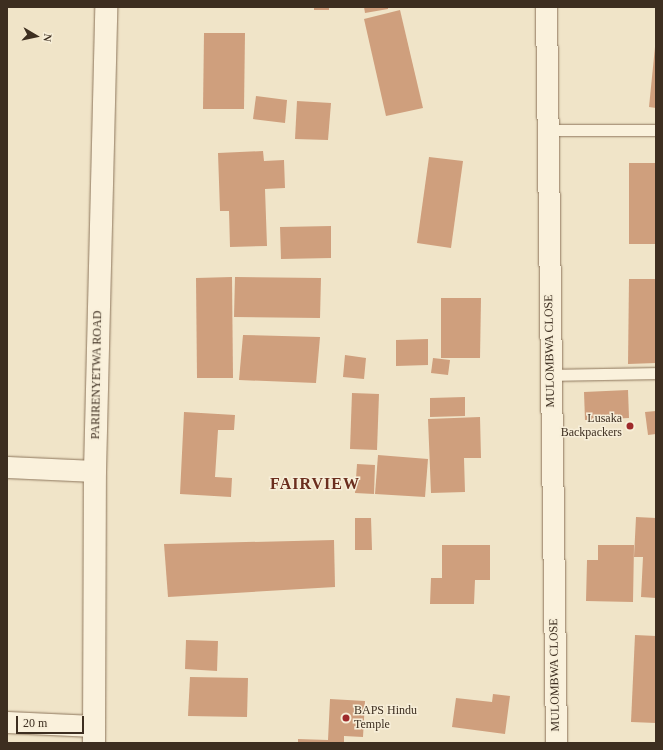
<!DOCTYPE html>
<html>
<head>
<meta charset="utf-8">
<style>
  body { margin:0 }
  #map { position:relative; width:663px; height:750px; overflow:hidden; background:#f0e4c8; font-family:"Times New Roman",serif }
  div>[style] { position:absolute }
  .building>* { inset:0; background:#cf9f7d }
  .roads { filter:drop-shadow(0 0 1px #8d765c) drop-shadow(0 0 1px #8d765c) }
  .service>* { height:11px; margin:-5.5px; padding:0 5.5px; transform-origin:5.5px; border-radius:5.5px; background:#faf1dc }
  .minor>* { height:21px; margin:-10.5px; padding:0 10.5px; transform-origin:10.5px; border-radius:10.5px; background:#faf1dc }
  .secondary>* { height:22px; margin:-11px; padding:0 11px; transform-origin:11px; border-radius:11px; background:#faf1dc }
  .dots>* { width:11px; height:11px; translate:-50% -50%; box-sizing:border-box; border:2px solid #f7eed8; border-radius:50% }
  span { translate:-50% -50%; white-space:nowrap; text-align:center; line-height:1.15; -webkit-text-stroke:3px #f7eed8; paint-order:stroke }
  .street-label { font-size:12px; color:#3d2e20 }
  .poi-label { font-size:12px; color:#3d2e20 }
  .right { translate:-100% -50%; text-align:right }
  .left { translate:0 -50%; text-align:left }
  .district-label { font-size:16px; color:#6b2e1e; font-weight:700; letter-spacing:1px }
  .frame { position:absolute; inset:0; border:8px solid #3d2e20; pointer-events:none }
  .north { position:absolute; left:16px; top:16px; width:40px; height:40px; -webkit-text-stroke:3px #f7eed8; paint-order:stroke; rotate:99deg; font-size:11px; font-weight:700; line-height:16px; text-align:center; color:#3d2e20 }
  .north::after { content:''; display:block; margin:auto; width:14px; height:18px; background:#3d2e20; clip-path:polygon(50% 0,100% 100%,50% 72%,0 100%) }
  .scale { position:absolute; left:16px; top:716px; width:68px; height:18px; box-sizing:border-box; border:2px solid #3d2e20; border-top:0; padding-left:5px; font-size:12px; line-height:14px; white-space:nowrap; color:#3d2e20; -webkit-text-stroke:3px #f7eed8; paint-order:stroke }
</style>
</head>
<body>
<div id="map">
  <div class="building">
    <div style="clip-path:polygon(314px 7px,329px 7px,329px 10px,314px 10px)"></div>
    <div style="clip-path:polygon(364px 7px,388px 7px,388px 9px,365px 13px)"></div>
    <div style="clip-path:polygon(400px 10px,423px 108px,386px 116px,364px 19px)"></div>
    <div style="clip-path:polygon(204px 33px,245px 33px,244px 109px,203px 109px)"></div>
    <div style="clip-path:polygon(655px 47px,656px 47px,656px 108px,649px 107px)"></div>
    <div style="clip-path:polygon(256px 96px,287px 100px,285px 123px,253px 119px)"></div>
    <div style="clip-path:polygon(297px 101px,331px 103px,328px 140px,295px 139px)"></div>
    <div style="clip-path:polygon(263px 151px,264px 161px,284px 160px,285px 188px,265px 189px,267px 246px,230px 247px,229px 211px,220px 211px,218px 153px)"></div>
    <div style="clip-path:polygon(429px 157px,463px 161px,451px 248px,417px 243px)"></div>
    <div style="clip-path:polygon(629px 163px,656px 163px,656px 244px,629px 244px)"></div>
    <div style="clip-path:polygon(331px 226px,331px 258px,281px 259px,280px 227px)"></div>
    <div style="clip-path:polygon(232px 277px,233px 378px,197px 378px,196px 278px)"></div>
    <div style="clip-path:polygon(235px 277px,321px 278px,320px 318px,234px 317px)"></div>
    <div style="clip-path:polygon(629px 279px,656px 279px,656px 363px,628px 364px)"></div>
    <div style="clip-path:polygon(441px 298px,481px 298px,480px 358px,441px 358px)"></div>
    <div style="clip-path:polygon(243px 335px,320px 337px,316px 383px,239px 380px)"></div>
    <div style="clip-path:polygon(428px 339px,428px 365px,396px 366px,396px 340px)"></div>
    <div style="clip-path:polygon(345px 355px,366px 358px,364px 379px,343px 377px)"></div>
    <div style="clip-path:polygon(433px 358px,450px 360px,448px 375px,431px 373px)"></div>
    <div style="clip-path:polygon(628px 390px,629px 418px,585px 420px,584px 392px)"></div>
    <div style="clip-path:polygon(352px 393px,379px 394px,377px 450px,350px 449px)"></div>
    <div style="clip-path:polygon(465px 397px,465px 416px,430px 417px,430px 398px)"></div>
    <div style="clip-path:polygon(656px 411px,656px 434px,648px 435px,645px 412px)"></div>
    <div style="clip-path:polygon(184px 412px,235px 415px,234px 430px,218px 430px,215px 477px,232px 478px,231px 497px,180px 494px)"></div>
    <div style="clip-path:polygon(480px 417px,481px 458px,464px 458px,465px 492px,431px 493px,428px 419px)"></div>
    <div style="clip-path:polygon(378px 455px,428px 459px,425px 497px,375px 494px)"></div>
    <div style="clip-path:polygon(357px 464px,375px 465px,374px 494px,355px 493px)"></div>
    <div style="clip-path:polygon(636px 517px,656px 518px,656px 598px,641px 597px,643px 557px,634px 557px)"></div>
    <div style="clip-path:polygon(355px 518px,371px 518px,372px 550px,355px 550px)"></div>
    <div style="clip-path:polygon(334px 540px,335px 587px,168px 597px,164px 544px)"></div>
    <div style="clip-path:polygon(442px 545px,490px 545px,490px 580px,475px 580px,474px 604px,430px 604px,431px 578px,442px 578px)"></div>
    <div style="clip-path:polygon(598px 545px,634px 545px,633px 602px,586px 601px,587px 560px,598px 560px)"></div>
    <div style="clip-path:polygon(635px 635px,656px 636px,656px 723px,631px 722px)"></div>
    <div style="clip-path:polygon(186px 640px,218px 641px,217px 671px,185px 669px)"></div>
    <div style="clip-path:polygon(190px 677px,248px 678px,247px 717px,188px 716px)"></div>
    <div style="clip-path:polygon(493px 694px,510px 696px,505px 734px,452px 727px,456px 698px,492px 702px)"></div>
    <div style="clip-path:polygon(330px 699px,365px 701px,363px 737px,344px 736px,344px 743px,298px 743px,298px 739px,328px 740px)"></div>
  </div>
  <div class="roads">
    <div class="service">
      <div style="left:548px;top:130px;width:108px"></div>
      <div style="left:551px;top:375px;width:105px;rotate:-1.1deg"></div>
    </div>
    <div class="minor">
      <div style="left:546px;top:7px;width:736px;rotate:89.22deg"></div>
      <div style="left:7px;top:467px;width:88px;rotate:2.6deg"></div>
      <div style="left:7px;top:722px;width:87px;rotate:2.6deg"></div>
    </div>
    <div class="secondary">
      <div style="left:94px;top:743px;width:272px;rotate:-89.8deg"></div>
      <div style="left:95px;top:471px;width:464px;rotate:-88.6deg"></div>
    </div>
  </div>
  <div class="dots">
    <div style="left:630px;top:426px;background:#9e2a2b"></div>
    <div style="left:346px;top:718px;background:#9e2a2b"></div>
  </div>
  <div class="street-label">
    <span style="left:550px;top:351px;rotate:-91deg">MULOMBWA CLOSE</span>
    <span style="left:97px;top:375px;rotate:-89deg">PARIRENYETWA ROAD</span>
    <span style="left:555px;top:675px;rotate:-91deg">MULOMBWA CLOSE</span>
  </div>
  <div class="poi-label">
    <span class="right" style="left:622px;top:426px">Lusaka<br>Backpackers</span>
    <span class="left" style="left:354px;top:718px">BAPS Hindu<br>Temple</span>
  </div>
  <div class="district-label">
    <span style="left:315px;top:484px">FAIRVIEW</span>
  </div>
  <div class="frame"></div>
  <div class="north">N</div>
  <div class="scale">20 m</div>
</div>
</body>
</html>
